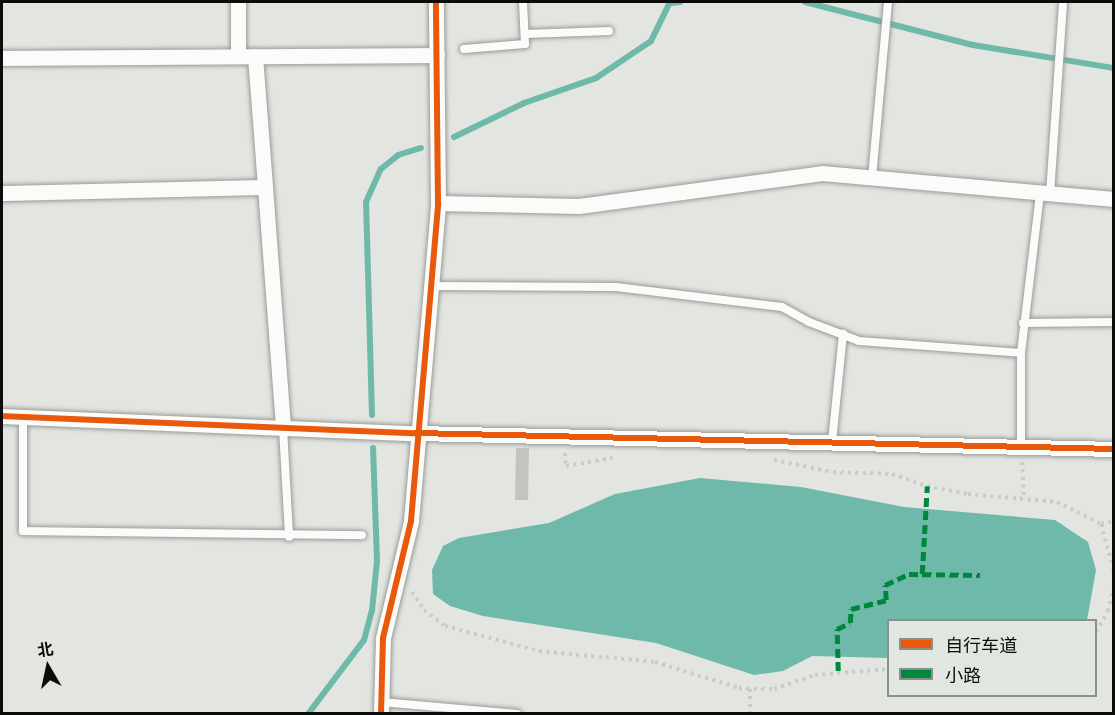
<!DOCTYPE html>
<html>
<head>
<meta charset="utf-8">
<style>
  body { margin:0 }
  #map { position:relative; width:1115px; height:715px; overflow:hidden; background:#e3e5e1; font-family:"Archivo Narrow","Noto Sans SC",sans-serif }
  div>[style] { position:absolute }
  .water>* { inset:0; background:#6eb9aa }
  .stream>* { height:6px; margin:-3px; padding:0 3px; transform-origin:3px; border-radius:3px; background:#6eb9aa }
  .building>* { inset:0; background:#c3c4c1 }
  .path>* { height:4px; margin-top:-2px; transform-origin:0; background:repeating-linear-gradient(90deg,#caccca 0 3px,transparent 0 7.5px) }
  .roads { filter:drop-shadow(0 0 2px #999b98) drop-shadow(0 0 2px #999b98) }
  .lane>* { height:8px; margin:-4px; padding:0 4px; transform-origin:4px; border-radius:4px; background:#fbfbfa }
  .street>* { height:15px; margin:-7.5px; padding:0 7.5px; transform-origin:7.5px; border-radius:7.5px; background:#fbfbfa }
  .quiet>* { height:4.5px; margin-top:-2.25px; transform-origin:0; background:repeating-linear-gradient(90deg,#00873e 0 9px,transparent 0 13.5px) }
  .cycleway>* { height:6px; margin:-3px; padding:0 3px; transform-origin:3px; border-radius:3px; background:#e8590c }
  span { translate:-50% -50%; white-space:nowrap; text-align:center; line-height:1.15; -webkit-text-stroke:5px #e2e6e0; paint-order:stroke }
  .frame { position:absolute; inset:0; border:3px solid #0c0d0b; pointer-events:none }
  .legend { position:absolute; left:887px; top:619px; width:210px; height:78px; box-sizing:border-box; background:#e2e6e0; border:2px solid #8c8f8b; margin:0; padding:8px 10px; list-style:none; font-size:18px; color:#0c0d0b }
  .legend li { display:flex; align-items:center; gap:12px; height:30px }
  .legend b { width:30px; border:2px solid #8c8f8b }
  .north { position:absolute; left:18px; top:637px; width:60px; height:60px; -webkit-text-stroke:4px #e2e6e0; paint-order:stroke; rotate:351deg; font-size:16px; font-weight:700; line-height:24px; text-align:center; color:#0c0d0b }
  .north::after { content:''; display:block; margin:auto; width:21px; height:27px; background:#0c0d0b; clip-path:polygon(50% 0,100% 100%,50% 72%,0 100%) }
</style>
</head>
<body>
<div id="map">
  <div class="water">
    <div style="clip-path:polygon(700px 478px,801px 487px,904px 507px,1055px 520px,1088px 542px,1096px 570px,1087px 620px,888px 620px,888px 658px,812px 656px,783px 671px,754px 675px,656px 643px,483px 616px,450px 606px,433px 594px,432px 570px,443px 546px,459px 538px,549px 523px,615px 494px)"></div>
  </div>
  <div class="stream">
    <div style="left:805px;top:2px;width:173px;rotate:14.4deg"></div>
    <div style="left:973px;top:45px;width:143px;rotate:9.3deg"></div>
    <div style="left:671px;top:3px;width:9px;rotate:-6deg"></div>
    <div style="left:454px;top:137px;width:78px;rotate:-25.9deg"></div>
    <div style="left:524px;top:103px;width:76px;rotate:-19.1deg"></div>
    <div style="left:596px;top:78px;width:66px;rotate:-33.9deg"></div>
    <div style="left:651px;top:41px;width:43px;rotate:-64deg"></div>
    <div style="left:372px;top:415px;width:213px;rotate:-91.6deg"></div>
    <div style="left:366px;top:202px;width:36px;rotate:-66deg"></div>
    <div style="left:381px;top:169px;width:22px;rotate:-39deg"></div>
    <div style="left:398px;top:155px;width:24px;rotate:-17deg"></div>
    <div style="left:308px;top:714px;width:93px;rotate:-52.9deg"></div>
    <div style="left:364px;top:640px;width:30px;rotate:-75deg"></div>
    <div style="left:372px;top:611px;width:50px;rotate:-84.3deg"></div>
    <div style="left:377px;top:561px;width:113px;rotate:-92deg"></div>
  </div>
  <div class="building">
    <div style="clip-path:polygon(516px 448px,529px 448px,528px 500px,515px 500px)"></div>
  </div>
  <div class="path">
    <div style="left:565px;top:453px;width:13px;rotate:86deg"></div>
    <div style="left:566px;top:466px;width:51px;rotate:-10.2deg"></div>
    <div style="left:774px;top:460px;width:60px;rotate:11.5deg"></div>
    <div style="left:833px;top:472px;width:59px;rotate:1.9deg"></div>
    <div style="left:892px;top:474px;width:37px;rotate:19deg"></div>
    <div style="left:927px;top:486px;width:42px;rotate:11deg"></div>
    <div style="left:968px;top:494px;width:89px;rotate:5.1deg"></div>
    <div style="left:1057px;top:502px;width:49px;rotate:26.6deg"></div>
    <div style="left:1101px;top:524px;width:13px;rotate:-13deg"></div>
    <div style="left:1022px;top:462px;width:35px;rotate:87deg"></div>
    <div style="left:1101px;top:524px;width:49px;rotate:74.5deg"></div>
    <div style="left:412px;top:592px;width:22px;rotate:56deg"></div>
    <div style="left:424px;top:610px;width:26px;rotate:37deg"></div>
    <div style="left:445px;top:626px;width:97px;rotate:14.9deg"></div>
    <div style="left:539px;top:651px;width:117px;rotate:5.4deg"></div>
    <div style="left:655px;top:662px;width:88px;rotate:17.2deg"></div>
    <div style="left:739px;top:688px;width:35px;rotate:2deg"></div>
    <div style="left:774px;top:689px;width:43px;rotate:-18.9deg"></div>
    <div style="left:815px;top:675px;width:73px;rotate:-4.7deg"></div>
    <div style="left:1096px;top:632px;width:24px;rotate:-60deg"></div>
    <div style="left:1108px;top:611px;width:25px;rotate:-76deg"></div>
    <div style="left:750px;top:714px;width:25px;rotate:-90deg"></div>
  </div>
  <div class="roads">
    <div class="lane">
      <div style="left:525px;top:34px;width:84px;rotate:-2deg"></div>
      <div style="left:464px;top:49px;width:61px;rotate:-4.7deg"></div>
      <div style="left:525px;top:44px;width:42px;rotate:-92.7deg"></div>
      <div style="left:872px;top:178px;width:177px;rotate:-84.8deg"></div>
      <div style="left:1050px;top:194px;width:192px;rotate:-86.1deg"></div>
      <div style="left:430px;top:286px;width:186px;rotate:0.3deg"></div>
      <div style="left:616px;top:287px;width:167px;rotate:6.9deg"></div>
      <div style="left:782px;top:307px;width:31px;rotate:29deg"></div>
      <div style="left:809px;top:322px;width:53px;rotate:20.8deg"></div>
      <div style="left:859px;top:341px;width:162px;rotate:4.2deg"></div>
      <div style="left:1023px;top:323px;width:91px;rotate:-0.6deg"></div>
      <div style="left:23px;top:417px;width:114px;rotate:90deg"></div>
      <div style="left:23px;top:531px;width:339px;rotate:0.7deg"></div>
      <div style="left:283px;top:428px;width:109px;rotate:86.8deg"></div>
      <div style="left:832px;top:442px;width:109px;rotate:-84.2deg"></div>
      <div style="left:1021px;top:447px;width:94px;rotate:-90deg"></div>
      <div style="left:1021px;top:353px;width:161px;rotate:-83.2deg"></div>
      <div style="left:381px;top:702px;width:137px;rotate:5deg"></div>
    </div>
    <div class="street">
      <div style="left:238px;top:56px;width:54px;rotate:-90deg"></div>
      <div style="left:255px;top:56px;width:131px;rotate:85.6deg"></div>
      <div style="left:2px;top:58px;width:435px;rotate:-0.4deg"></div>
      <div style="left:2px;top:193px;width:263px;rotate:-1.3deg"></div>
      <div style="left:265px;top:187px;width:242px;rotate:85.7deg"></div>
      <div style="left:438px;top:203px;width:141px;rotate:1.2deg"></div>
      <div style="left:579px;top:206px;width:245px;rotate:-7.7deg"></div>
      <div style="left:822px;top:173px;width:293px;rotate:5.1deg"></div>
      <div style="left:2px;top:416px;width:414px;rotate:2.4deg"></div>
      <div style="left:416px;top:433px;width:698px;rotate:1.31deg"></div>
      <div style="left:381px;top:714px;width:76px;rotate:-88.5deg"></div>
      <div style="left:383px;top:638px;width:120px;rotate:-76.5deg"></div>
      <div style="left:411px;top:521px;width:319px;rotate:-85.1deg"></div>
      <div style="left:438px;top:203px;width:201px;rotate:-90.6deg"></div>
    </div>
  </div>
  <div class="quiet">
    <div style="left:922px;top:574px;width:88px;rotate:-86.7deg"></div>
    <div style="left:838px;top:671px;width:42px;rotate:-91.4deg"></div>
    <div style="left:837px;top:629px;width:14px;rotate:-25deg"></div>
    <div style="left:850px;top:623px;width:14px;rotate:-86deg"></div>
    <div style="left:851px;top:609px;width:36px;rotate:-14deg"></div>
    <div style="left:886px;top:600px;width:15px;rotate:-94deg"></div>
    <div style="left:885px;top:585px;width:26px;rotate:-25deg"></div>
    <div style="left:909px;top:574px;width:71px;rotate:0.8deg"></div>
  </div>
  <div class="cycleway">
    <div style="left:2px;top:416px;width:414px;rotate:2.4deg"></div>
    <div style="left:416px;top:433px;width:698px;rotate:1.31deg"></div>
    <div style="left:381px;top:714px;width:76px;rotate:-88.5deg"></div>
    <div style="left:383px;top:638px;width:120px;rotate:-76.5deg"></div>
    <div style="left:411px;top:521px;width:319px;rotate:-85.1deg"></div>
    <div style="left:438px;top:203px;width:201px;rotate:-90.6deg"></div>
  </div>
  <div class="frame"></div>
  <ul class="legend">
  <li><b style="height:8px;background:#e8590c"></b>自行车道</li>
  <li><b style="height:8px;background:#00873e"></b>小路</li>
  </ul>
  <div class="north">北</div>
</div>
</body>
</html>
